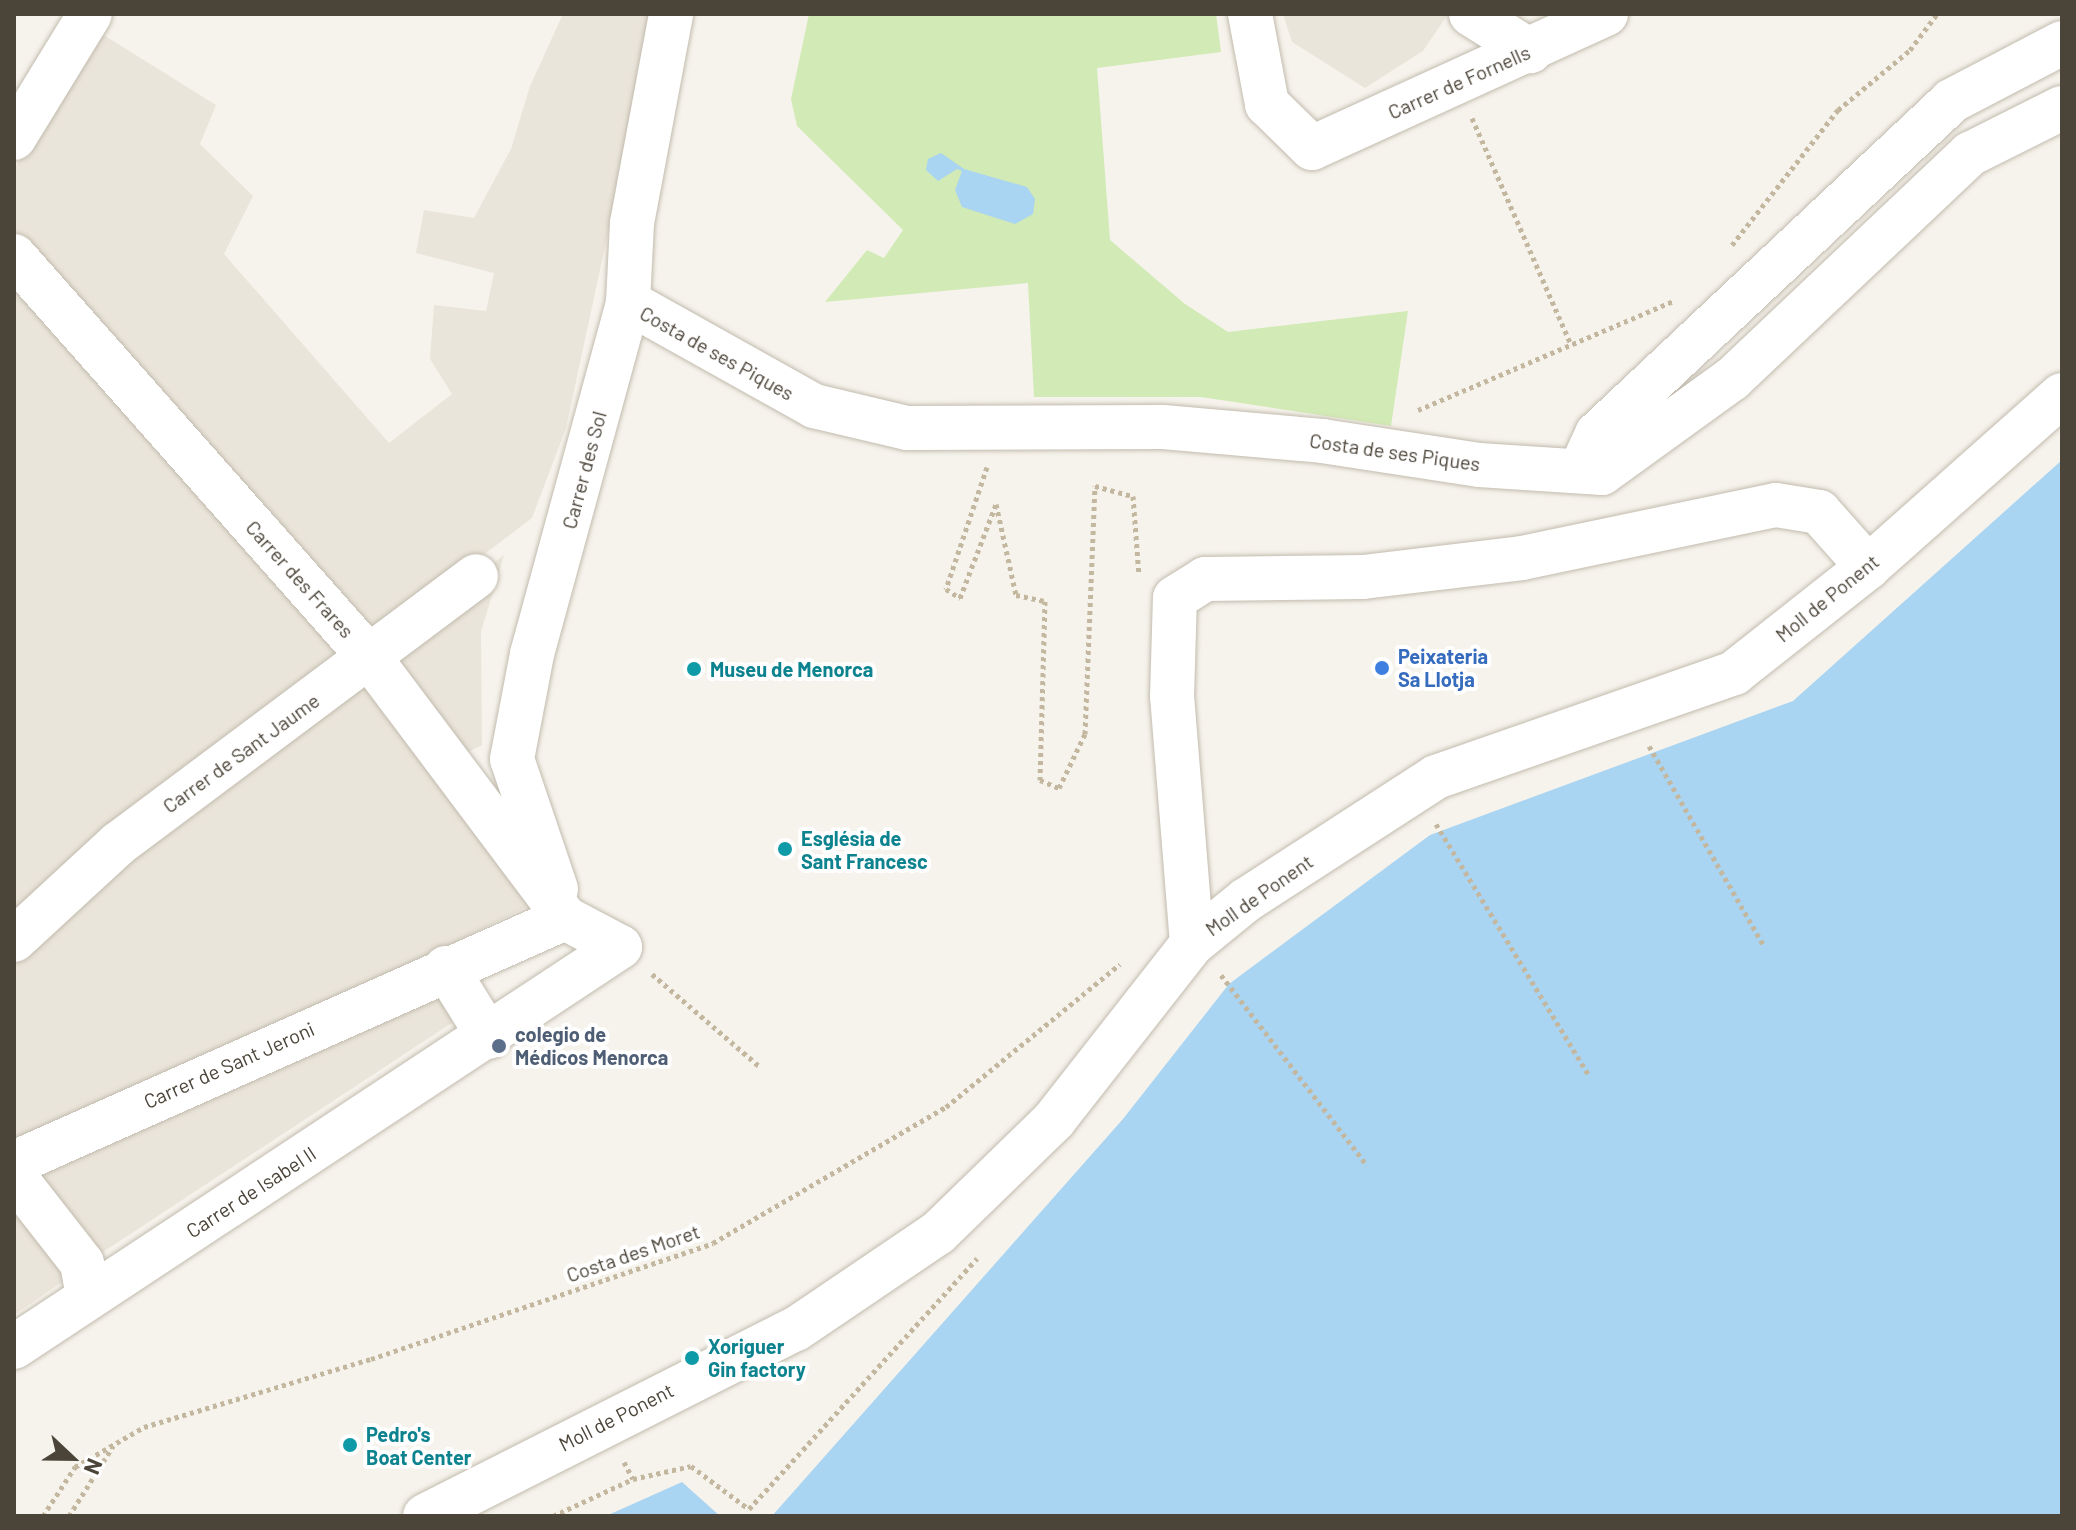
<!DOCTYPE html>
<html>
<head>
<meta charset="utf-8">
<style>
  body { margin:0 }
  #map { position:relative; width:2076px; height:1530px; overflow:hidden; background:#f6f3ec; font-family:Barlow,sans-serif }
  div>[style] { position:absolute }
  .residential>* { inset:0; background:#eae5da }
  .green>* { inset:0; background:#d2eab5 }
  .water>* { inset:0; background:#a9d4f2 }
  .path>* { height:5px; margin-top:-2.5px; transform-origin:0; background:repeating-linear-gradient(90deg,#c4b79f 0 4px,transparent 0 8px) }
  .roads { filter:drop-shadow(0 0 2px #c2bbae) drop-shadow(0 0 2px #c2bbae) }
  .minor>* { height:44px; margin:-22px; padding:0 22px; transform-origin:22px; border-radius:22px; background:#fff }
  .dots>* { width:22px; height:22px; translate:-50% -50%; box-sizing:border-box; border:4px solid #fff; border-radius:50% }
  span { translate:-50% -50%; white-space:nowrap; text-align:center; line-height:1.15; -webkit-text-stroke:8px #fff; paint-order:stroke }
  .street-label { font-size:20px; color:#4b4439 }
  .shop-label { font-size:20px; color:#366cbe; font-weight:700 }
  .left { translate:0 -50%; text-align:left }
  .culture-label { font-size:20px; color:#0d838f; font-weight:700 }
  .service-label { font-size:20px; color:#4e5e75; font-weight:700 }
  .frame { position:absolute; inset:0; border:16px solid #4b4439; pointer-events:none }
  .north { position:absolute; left:32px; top:1418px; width:80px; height:80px; -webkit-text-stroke:6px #fff; paint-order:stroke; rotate:112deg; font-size:22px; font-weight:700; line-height:32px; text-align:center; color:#4b4439 }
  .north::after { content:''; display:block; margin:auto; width:28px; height:36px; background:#4b4439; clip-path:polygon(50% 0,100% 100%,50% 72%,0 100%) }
</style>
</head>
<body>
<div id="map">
  <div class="residential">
    <div style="clip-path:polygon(563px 14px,655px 14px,566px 428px,532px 518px,367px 643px,14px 236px,14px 169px,102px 34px,216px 105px,200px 144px,253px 196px,224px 254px,389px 443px,452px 394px,430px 359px,434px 305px,486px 311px,494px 273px,416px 253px,424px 210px,474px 218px,511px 149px,530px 86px)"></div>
    <div style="clip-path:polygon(1283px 14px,1448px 14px,1423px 51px,1365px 88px,1292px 42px)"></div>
    <div style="clip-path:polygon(14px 268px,349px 656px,14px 917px)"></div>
    <div style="clip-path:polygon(504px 555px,481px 632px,482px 745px,466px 753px,378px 654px)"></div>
    <div style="clip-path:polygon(363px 676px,542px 899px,389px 975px,14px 1140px,14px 952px)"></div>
    <div style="clip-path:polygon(443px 973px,470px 1011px,97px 1256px,23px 1165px)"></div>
    <div style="clip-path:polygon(14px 1188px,81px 1269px,14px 1315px)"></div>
  </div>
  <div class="green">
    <div style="clip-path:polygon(809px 14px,1216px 14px,1221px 52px,1097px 68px,1110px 240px,1185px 304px,1228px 332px,1408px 311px,1391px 426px,1201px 397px,1034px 397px,1028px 283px,825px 302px,867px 250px,884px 258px,903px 230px,797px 126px,791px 99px)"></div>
  </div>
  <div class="water">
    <div style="clip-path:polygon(941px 153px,964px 169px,1027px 187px,1035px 199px,1033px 214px,1015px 224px,962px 207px,955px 190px,962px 171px,957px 169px,938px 181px,926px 170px,928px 159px)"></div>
    <div style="clip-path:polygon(2062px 460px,2062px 1516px,772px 1516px,1123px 1119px,1229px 984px,1430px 835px,1793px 701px)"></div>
    <div style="clip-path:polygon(682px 1482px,720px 1516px,606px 1516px)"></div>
  </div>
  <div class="path">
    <div style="left:1472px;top:118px;width:248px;rotate:66.4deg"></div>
    <div style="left:1732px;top:245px;width:172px;rotate:-51.9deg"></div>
    <div style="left:1838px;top:110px;width:94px;rotate:-39.8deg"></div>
    <div style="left:1910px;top:50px;width:45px;rotate:-53.1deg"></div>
    <div style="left:1418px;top:410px;width:277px;rotate:-23.1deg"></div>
    <div style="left:987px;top:467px;width:129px;rotate:108.6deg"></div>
    <div style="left:946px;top:589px;width:17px;rotate:33deg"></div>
    <div style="left:960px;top:598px;width:101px;rotate:-69deg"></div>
    <div style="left:996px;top:504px;width:93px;rotate:77.6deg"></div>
    <div style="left:1016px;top:595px;width:30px;rotate:12deg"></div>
    <div style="left:1045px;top:601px;width:179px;rotate:91.6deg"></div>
    <div style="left:1040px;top:780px;width:21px;rotate:23deg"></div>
    <div style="left:1059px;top:788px;width:60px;rotate:-64.3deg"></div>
    <div style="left:1085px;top:734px;width:248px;rotate:-87.7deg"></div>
    <div style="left:1095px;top:486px;width:39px;rotate:15deg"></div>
    <div style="left:1133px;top:496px;width:79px;rotate:85.7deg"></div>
    <div style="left:1649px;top:746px;width:231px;rotate:60.1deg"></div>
    <div style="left:1436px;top:824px;width:295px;rotate:58.7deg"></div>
    <div style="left:652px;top:974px;width:143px;rotate:40.7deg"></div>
    <div style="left:1221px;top:975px;width:240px;rotate:52.5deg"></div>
    <div style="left:624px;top:1462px;width:19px;rotate:62deg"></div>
    <div style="left:43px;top:1516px;width:59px;rotate:-56.9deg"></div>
    <div style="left:75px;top:1467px;width:80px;rotate:-30.1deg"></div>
    <div style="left:144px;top:1427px;width:237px;rotate:-16.7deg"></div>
    <div style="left:371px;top:1359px;width:361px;rotate:-18.7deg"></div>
    <div style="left:713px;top:1243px;width:270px;rotate:-30.3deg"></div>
    <div style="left:946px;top:1107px;width:225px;rotate:-39.4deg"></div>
    <div style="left:69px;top:1516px;width:83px;rotate:-57.8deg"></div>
    <div style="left:553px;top:1516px;width:88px;rotate:-24.8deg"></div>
    <div style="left:633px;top:1479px;width:59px;rotate:-12.6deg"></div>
    <div style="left:691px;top:1466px;width:72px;rotate:36.6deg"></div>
    <div style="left:749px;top:1509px;width:339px;rotate:-47.7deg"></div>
  </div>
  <div class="roads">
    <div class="minor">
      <div style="left:1250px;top:14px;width:92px;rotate:79.3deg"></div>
      <div style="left:1267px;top:104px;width:63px;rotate:44.4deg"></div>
      <div style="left:1312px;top:148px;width:323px;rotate:-24.5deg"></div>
      <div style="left:1471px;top:14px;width:70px;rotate:32.1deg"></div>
      <div style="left:14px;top:138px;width:145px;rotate:-58.5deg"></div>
      <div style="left:14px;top:256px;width:537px;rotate:48.47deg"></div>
      <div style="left:370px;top:658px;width:325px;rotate:53.1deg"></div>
      <div style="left:565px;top:918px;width:62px;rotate:27.8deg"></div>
      <div style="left:620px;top:947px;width:726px;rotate:146.57deg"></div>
      <div style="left:628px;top:302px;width:213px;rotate:29.2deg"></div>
      <div style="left:814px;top:406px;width:96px;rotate:13.3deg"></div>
      <div style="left:907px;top:428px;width:256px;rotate:-0.2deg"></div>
      <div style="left:1163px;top:427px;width:160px;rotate:5deg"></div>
      <div style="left:1322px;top:441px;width:159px;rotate:8.7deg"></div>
      <div style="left:1479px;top:465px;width:123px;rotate:3.7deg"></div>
      <div style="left:1602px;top:473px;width:160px;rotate:-35.9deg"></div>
      <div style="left:1732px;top:379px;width:328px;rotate:-43.4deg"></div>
      <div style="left:1970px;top:154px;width:103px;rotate:-26.6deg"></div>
      <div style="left:1580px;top:471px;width:41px;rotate:-65.3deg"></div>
      <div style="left:1597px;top:434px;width:486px;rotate:-43.2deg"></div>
      <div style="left:1951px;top:101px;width:125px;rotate:-27.6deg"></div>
      <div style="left:556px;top:889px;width:137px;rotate:-108.7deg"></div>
      <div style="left:512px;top:759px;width:107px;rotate:-79.2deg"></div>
      <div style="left:532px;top:654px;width:365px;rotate:-74.7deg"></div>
      <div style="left:628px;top:302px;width:79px;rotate:-87.1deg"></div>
      <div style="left:632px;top:223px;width:213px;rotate:-79.4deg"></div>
      <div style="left:14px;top:940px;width:142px;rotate:-42.7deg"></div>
      <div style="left:118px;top:844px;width:447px;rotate:-36.8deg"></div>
      <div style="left:1192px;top:944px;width:248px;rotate:-94.6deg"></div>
      <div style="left:1172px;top:697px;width:99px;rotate:-88.3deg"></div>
      <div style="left:1175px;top:598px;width:36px;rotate:-32deg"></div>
      <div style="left:1205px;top:579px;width:158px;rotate:-0.7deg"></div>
      <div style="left:1363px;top:577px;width:160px;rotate:-6.8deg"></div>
      <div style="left:1522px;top:558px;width:259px;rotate:-11.8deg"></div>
      <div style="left:1776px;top:505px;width:44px;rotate:9.2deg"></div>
      <div style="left:1819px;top:512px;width:74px;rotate:48.3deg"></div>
      <div style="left:446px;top:968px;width:81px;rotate:58.1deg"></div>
      <div style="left:14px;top:1163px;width:603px;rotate:-23.97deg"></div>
      <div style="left:14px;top:1176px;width:110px;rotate:52deg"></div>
      <div style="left:82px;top:1263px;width:35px;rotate:80deg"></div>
      <div style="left:425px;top:1516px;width:415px;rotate:-26.8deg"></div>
      <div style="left:796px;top:1329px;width:171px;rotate:-34.1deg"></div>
      <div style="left:938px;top:1233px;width:162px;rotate:-44.2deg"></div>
      <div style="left:1054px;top:1120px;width:224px;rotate:-51.9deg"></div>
      <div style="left:1192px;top:944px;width:70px;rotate:-39.2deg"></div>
      <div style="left:1246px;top:900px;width:226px;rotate:-32.9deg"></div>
      <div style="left:1436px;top:777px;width:316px;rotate:-19.2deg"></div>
      <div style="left:1734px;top:673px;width:171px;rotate:-38.3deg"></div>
      <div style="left:1868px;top:567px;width:259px;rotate:-41.6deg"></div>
    </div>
  </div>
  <div class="dots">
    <div style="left:1382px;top:668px;background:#3f7fe0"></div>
    <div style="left:694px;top:669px;background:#0f9aa8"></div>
    <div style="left:785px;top:849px;background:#0f9aa8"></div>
    <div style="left:499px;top:1046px;background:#5c6f8a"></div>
    <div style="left:692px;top:1358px;background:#0f9aa8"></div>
    <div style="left:350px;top:1445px;background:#0f9aa8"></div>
  </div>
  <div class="street-label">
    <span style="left:1459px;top:82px;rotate:-24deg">Carrer de Fornells</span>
    <span style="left:717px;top:353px;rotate:29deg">Costa de ses Piques</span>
    <span style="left:1395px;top:452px;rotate:8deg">Costa de ses Piques</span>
    <span style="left:584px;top:470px;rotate:-75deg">Carrer des Sol</span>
    <span style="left:300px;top:579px;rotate:48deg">Carrer des Frares</span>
    <span style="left:1827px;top:598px;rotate:-39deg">Moll de Ponent</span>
    <span style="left:241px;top:753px;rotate:-36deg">Carrer de Sant Jaume</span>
    <span style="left:1259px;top:895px;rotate:-35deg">Moll de Ponent</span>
    <span style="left:229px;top:1065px;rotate:-24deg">Carrer de Sant Jeroni</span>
    <span style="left:251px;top:1192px;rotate:-33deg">Carrer de Isabel II</span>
    <span style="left:633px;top:1253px;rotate:-19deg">Costa des Moret</span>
    <span style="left:616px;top:1417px;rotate:-27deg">Moll de Ponent</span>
  </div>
  <div class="shop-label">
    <span class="left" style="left:1398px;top:668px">Peixateria<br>Sa Llotja</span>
  </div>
  <div class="culture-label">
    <span class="left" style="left:710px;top:669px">Museu de Menorca</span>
    <span class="left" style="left:801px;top:850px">Església de<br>Sant Francesc</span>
    <span class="left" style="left:708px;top:1358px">Xoriguer<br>Gin factory</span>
    <span class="left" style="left:366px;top:1446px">Pedro's<br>Boat Center</span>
  </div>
  <div class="service-label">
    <span class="left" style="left:515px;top:1046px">colegio de<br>Médicos Menorca</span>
  </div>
  <div class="frame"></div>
  <div class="north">N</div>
</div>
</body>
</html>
